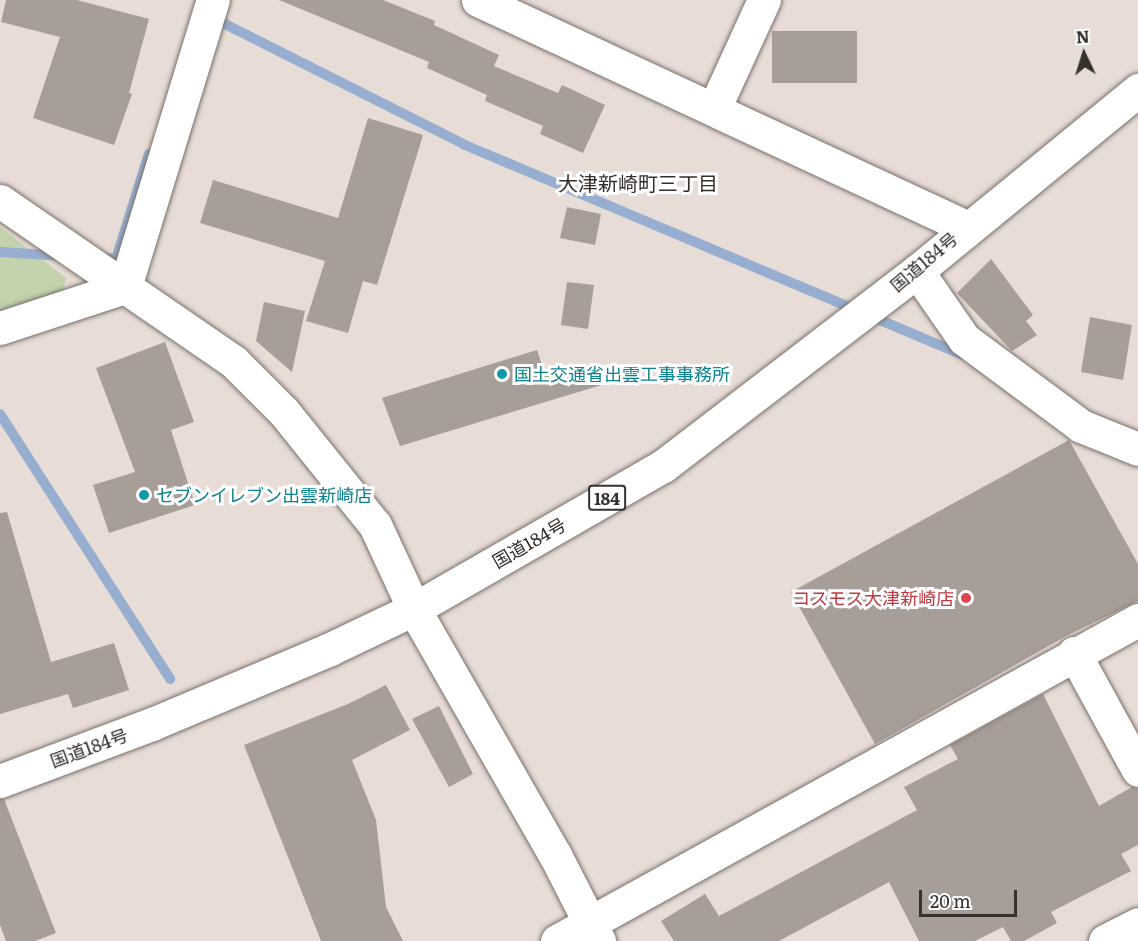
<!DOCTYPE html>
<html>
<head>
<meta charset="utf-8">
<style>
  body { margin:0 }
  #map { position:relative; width:1138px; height:941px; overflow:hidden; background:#e7dcd6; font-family:Literata,"Noto Sans JP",serif }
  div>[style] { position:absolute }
  .green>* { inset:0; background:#c2d3ae }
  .stream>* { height:10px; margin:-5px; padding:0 5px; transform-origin:5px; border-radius:5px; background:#97aed0 }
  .building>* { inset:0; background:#a89e98 }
  .roads { filter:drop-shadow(0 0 2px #79706a) drop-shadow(0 0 2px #79706a) }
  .minor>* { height:33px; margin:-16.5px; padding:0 16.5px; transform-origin:16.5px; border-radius:16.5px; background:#fff }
  .highway>* { height:33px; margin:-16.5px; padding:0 16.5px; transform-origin:16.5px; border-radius:16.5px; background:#fff }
  .dots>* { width:16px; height:16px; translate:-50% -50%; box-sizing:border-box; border:3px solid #fff; border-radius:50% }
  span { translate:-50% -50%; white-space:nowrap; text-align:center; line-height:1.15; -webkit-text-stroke:6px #fff; paint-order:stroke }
  .shield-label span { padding:2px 4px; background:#fff; border:2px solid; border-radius:4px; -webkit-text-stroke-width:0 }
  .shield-label { font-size:16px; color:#34302e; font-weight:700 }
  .street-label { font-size:18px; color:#34302e }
  .culture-label { font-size:18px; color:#0d838f }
  .left { translate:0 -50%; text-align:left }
  .health-label { font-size:18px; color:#be3a42 }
  .right { translate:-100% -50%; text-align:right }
  .neighbourhood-label { font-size:20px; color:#362e29 }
  .north { position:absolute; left:1054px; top:24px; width:60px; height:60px; -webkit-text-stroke:4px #fff; paint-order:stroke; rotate:356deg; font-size:16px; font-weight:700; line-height:24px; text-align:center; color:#34302e }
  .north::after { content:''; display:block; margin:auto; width:21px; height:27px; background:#34302e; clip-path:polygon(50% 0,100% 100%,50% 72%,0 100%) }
  .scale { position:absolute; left:919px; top:890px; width:98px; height:27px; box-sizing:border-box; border:3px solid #34302e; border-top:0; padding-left:8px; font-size:18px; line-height:21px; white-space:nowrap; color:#34302e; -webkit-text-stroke:4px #fff; paint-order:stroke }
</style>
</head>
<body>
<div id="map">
  <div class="green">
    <div style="clip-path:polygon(0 227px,66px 278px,63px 292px,0 312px)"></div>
  </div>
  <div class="stream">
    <div style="left:211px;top:17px;width:284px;rotate:26.7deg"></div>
    <div style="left:465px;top:145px;width:540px;rotate:22.86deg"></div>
    <div style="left:0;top:252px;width:63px;rotate:3.6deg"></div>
    <div style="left:100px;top:258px;width:16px;rotate:4deg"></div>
    <div style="left:116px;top:259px;width:110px;rotate:-72.6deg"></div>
    <div style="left:0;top:414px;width:315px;rotate:57.3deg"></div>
  </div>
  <div class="building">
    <div style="clip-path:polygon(6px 0,77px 0,149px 19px,129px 93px,132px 94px,114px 145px,33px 118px,60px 37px,1px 22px)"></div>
    <div style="clip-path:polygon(279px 0,383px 0,435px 21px,434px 25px,499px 55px,494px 66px,558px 93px,562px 85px,605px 105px,583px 153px,540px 134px,543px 126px,485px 101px,487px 95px,427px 68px,429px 62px)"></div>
    <div style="clip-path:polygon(772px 31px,857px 31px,857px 83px,772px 83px)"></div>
    <div style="clip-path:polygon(368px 118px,423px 135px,377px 285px,363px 281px,348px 333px,306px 321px,325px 261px,200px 223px,213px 180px,338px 218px)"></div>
    <div style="clip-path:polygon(567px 207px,601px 214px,595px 245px,560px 238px)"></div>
    <div style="clip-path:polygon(991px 259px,1033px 315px,1026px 321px,1037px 335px,1012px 351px,957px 293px)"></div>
    <div style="clip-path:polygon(567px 282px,594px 285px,588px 329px,561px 325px)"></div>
    <div style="clip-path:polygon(264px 302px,305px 311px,292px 372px,256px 341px)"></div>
    <div style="clip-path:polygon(1090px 317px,1132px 325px,1123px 380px,1081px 372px)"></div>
    <div style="clip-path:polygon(165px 342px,194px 422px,171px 430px,195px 505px,109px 533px,93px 485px,135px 472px,96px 368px)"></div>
    <div style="clip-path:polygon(537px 350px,545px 374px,615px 381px,400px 446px,382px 398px)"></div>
    <div style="clip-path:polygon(1069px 440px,1138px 564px,1138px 601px,1066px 636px,875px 744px,791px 592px)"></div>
    <div style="clip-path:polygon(7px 512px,51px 662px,114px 643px,129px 690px,73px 708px,68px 694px,0 714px,0 513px)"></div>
    <div style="clip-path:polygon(386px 685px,410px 730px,352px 760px,376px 820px,386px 907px,403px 941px,321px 941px,244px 745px,348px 704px)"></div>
    <div style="clip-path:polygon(1043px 694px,1099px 806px,1132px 787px,1138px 789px,1138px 845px,1121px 854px,1131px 871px,1051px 912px,1057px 923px,1024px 941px,1011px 941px,1003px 927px,975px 941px,919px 941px,889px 882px,779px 941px,674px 941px,661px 921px,705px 894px,719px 916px,917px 810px,904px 787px,958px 759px,950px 745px)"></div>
    <div style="clip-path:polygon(439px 706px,473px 774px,449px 787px,412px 719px)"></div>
    <div style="clip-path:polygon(0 799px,4px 799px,56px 933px,35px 941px,6px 941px,0 925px)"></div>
  </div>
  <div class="roads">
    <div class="minor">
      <div style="left:478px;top:0;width:538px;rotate:24.95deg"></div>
      <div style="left:714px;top:109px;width:120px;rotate:-65.4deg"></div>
      <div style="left:0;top:201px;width:283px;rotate:34.5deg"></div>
      <div style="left:233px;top:361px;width:72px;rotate:45deg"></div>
      <div style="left:284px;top:412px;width:145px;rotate:51.2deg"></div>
      <div style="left:375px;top:525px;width:93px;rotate:65.1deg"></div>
      <div style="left:414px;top:609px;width:284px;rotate:60.2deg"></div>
      <div style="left:555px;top:855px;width:97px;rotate:62.9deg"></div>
      <div style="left:917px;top:271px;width:83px;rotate:55.3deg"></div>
      <div style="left:964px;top:339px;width:146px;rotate:36.6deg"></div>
      <div style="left:1081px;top:426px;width:61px;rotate:22deg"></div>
      <div style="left:125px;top:287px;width:300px;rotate:-73deg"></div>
      <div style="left:0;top:328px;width:132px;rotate:-18.2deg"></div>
      <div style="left:1074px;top:653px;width:133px;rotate:61.3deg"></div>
      <div style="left:557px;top:941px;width:664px;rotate:-28.92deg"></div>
      <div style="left:1105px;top:941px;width:37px;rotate:-27deg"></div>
    </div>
    <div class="highway">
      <div style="left:0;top:781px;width:162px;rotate:-20.6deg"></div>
      <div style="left:152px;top:724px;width:193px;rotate:-22.8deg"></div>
      <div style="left:330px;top:649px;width:93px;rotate:-25.5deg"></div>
      <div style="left:414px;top:609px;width:287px;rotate:-29.9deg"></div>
      <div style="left:663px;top:466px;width:320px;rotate:-37.5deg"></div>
      <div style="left:917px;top:271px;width:286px;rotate:-39.3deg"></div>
    </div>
  </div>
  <div class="dots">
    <div style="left:502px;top:374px;background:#0f9aa8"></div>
    <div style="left:144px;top:495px;background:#0f9aa8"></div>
    <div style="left:966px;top:598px;background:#e0444e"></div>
  </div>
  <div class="shield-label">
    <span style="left:607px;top:498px">184</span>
  </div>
  <div class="street-label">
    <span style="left:924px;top:262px;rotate:-40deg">国道184号</span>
    <span style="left:529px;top:543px;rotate:-30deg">国道184号</span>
    <span style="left:89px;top:748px;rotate:-20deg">国道184号</span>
  </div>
  <div class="culture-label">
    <span class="left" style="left:514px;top:374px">国土交通省出雲工事事務所</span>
    <span class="left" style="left:156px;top:495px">セブンイレブン出雲新崎店</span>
  </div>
  <div class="health-label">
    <span class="right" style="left:954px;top:598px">コスモス大津新崎店</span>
  </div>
  <div class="neighbourhood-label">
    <span style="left:638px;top:182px">大津新崎町三丁目</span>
  </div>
  <div class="north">N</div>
  <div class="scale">20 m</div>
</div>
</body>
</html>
